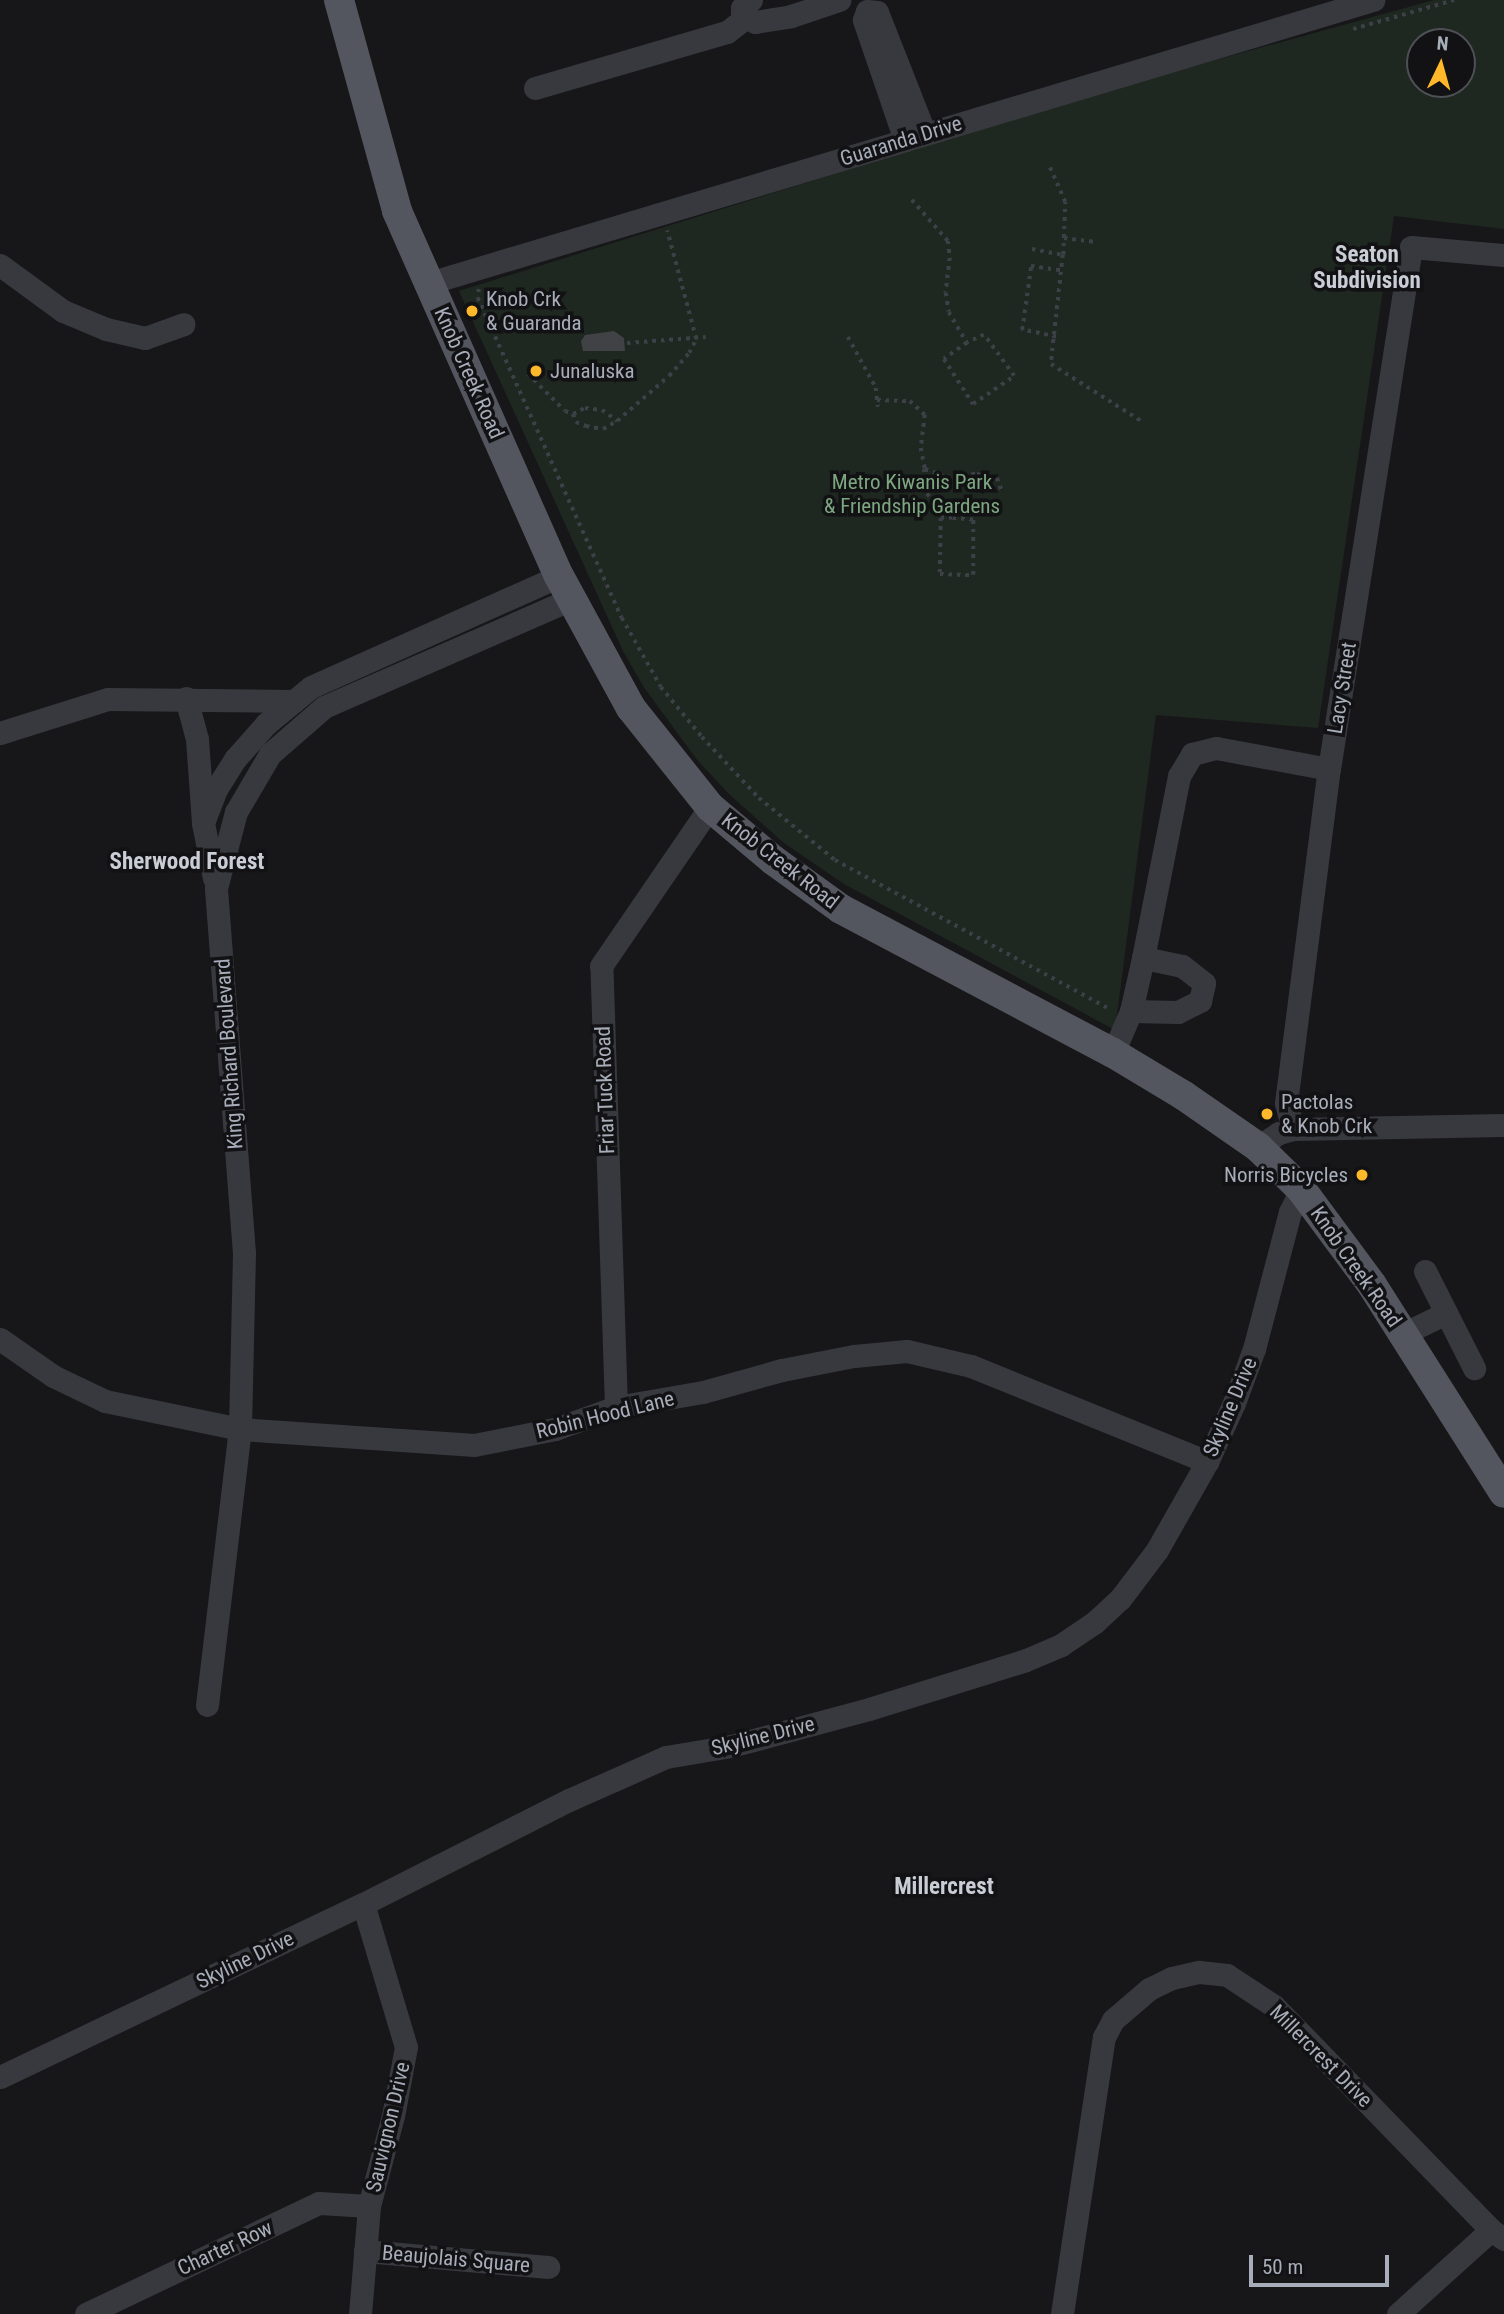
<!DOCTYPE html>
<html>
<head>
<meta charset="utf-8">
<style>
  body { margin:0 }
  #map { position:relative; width:1504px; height:2314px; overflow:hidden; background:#171719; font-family:"Roboto Condensed",sans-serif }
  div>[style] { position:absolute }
  .green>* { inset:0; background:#1e2820 }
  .building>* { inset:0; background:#414246 }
  .path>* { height:3.5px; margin-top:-1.75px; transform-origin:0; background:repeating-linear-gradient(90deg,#3d4046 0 3.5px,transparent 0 8.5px) }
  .minor>* { height:23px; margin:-11.5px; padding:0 11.5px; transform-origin:11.5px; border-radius:11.5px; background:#38393f }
  .major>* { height:30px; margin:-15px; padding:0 15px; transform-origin:15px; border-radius:15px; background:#53565e }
  .dots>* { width:19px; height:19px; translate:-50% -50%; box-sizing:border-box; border:4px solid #121214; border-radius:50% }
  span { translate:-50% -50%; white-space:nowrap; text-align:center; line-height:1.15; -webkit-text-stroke:7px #121214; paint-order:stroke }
  .street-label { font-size:21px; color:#a8adba }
  .poi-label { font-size:21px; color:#a8adba }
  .left { translate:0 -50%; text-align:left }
  .right { translate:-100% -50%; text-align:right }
  .park-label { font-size:21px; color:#7da780 }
  .neighbourhood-label { font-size:23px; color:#c9cdd6; font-weight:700 }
  .north { position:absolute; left:1406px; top:28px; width:70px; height:70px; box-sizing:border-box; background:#121214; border:2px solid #4e5056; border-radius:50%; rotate:5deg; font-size:19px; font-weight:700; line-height:28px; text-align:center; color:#a8adba }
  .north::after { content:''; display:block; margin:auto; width:24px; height:32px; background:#ffb829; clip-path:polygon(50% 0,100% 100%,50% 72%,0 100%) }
  .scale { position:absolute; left:1249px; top:2255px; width:140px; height:32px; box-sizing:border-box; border:4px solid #a8adba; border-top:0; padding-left:9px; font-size:21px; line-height:24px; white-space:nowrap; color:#a8adba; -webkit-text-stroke:5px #121214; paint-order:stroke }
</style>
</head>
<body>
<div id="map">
  <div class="green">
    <div style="clip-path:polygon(evenodd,1434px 0,1504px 0,1504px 229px,1394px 216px,1318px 728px,1156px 715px,1115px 1030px,844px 884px,784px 843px,730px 795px,698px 761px,645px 689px,623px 651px,459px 291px,1078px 98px,1434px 0,1420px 42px,1462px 42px,1462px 84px,1420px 84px,1420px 42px)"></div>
  </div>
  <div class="building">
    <div style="clip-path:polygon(614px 331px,624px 338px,625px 351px,583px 351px,581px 341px,585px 335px)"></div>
  </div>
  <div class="path">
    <div style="left:1353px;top:29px;width:105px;rotate:-16deg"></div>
    <div style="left:912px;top:200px;width:55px;rotate:48.7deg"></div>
    <div style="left:948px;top:241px;width:17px;rotate:83deg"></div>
    <div style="left:950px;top:258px;width:35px;rotate:97deg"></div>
    <div style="left:946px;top:293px;width:19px;rotate:81deg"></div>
    <div style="left:949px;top:312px;width:36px;rotate:60deg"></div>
    <div style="left:967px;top:343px;width:28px;rotate:145deg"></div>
    <div style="left:944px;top:359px;width:54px;rotate:57.2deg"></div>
    <div style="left:973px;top:404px;width:50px;rotate:-34.3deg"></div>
    <div style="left:1014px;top:376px;width:51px;rotate:-126.2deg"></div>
    <div style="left:984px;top:335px;width:19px;rotate:155deg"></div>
    <div style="left:1064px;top:238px;width:32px;rotate:7deg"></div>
    <div style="left:1032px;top:249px;width:32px;rotate:11deg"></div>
    <div style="left:1063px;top:255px;width:53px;rotate:-87.8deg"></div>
    <div style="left:1065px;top:202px;width:39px;rotate:-114deg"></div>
    <div style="left:1063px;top:255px;width:110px;rotate:96.3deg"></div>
    <div style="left:1051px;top:364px;width:107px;rotate:32.3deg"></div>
    <div style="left:479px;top:289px;width:9px;rotate:96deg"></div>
    <div style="left:478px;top:298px;width:351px;rotate:65.8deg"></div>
    <div style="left:622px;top:618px;width:79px;rotate:60.5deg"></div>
    <div style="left:661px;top:687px;width:65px;rotate:50.6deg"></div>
    <div style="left:702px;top:737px;width:83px;rotate:46.9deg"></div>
    <div style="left:759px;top:798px;width:98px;rotate:39.2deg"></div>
    <div style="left:835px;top:860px;width:314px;rotate:28.5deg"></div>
    <div style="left:848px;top:337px;width:58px;rotate:61.2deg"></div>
    <div style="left:876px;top:388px;width:19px;rotate:84deg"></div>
    <div style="left:1056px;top:337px;width:35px;rotate:-168deg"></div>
    <div style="left:1022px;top:330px;width:65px;rotate:-82deg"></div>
    <div style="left:1031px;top:266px;width:30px;rotate:8deg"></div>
    <div style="left:627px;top:343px;width:79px;rotate:-4.3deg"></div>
    <div style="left:528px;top:374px;width:52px;rotate:45deg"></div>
    <div style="left:565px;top:411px;width:9px;rotate:21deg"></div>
    <div style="left:573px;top:414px;width:13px;rotate:-27deg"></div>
    <div style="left:585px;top:408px;width:17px;rotate:7deg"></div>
    <div style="left:602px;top:410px;width:19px;rotate:36deg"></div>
    <div style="left:617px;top:421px;width:69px;rotate:-40.9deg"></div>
    <div style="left:669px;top:376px;width:30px;rotate:-49deg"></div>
    <div style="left:689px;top:353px;width:16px;rotate:-63deg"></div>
    <div style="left:696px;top:339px;width:112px;rotate:-105deg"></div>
    <div style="left:877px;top:400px;width:33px;rotate:2deg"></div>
    <div style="left:910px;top:401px;width:21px;rotate:43deg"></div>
    <div style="left:925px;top:415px;width:33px;rotate:97deg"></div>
    <div style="left:921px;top:448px;width:21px;rotate:79deg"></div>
    <div style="left:925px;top:469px;width:19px;rotate:102deg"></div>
    <div style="left:921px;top:488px;width:43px;rotate:44.1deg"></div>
    <div style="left:952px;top:518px;width:11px;rotate:180deg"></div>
    <div style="left:941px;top:518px;width:56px;rotate:91deg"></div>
    <div style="left:940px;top:574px;width:33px;rotate:2deg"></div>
    <div style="left:973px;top:575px;width:55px;rotate:-90deg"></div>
    <div style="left:973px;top:520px;width:21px;rotate:-175deg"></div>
    <div style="left:573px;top:414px;width:9px;rotate:69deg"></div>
    <div style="left:576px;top:422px;width:11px;rotate:22deg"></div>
    <div style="left:586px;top:426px;width:17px;rotate:10deg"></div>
    <div style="left:603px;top:429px;width:16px;rotate:-30deg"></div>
    <div style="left:925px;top:469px;width:22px;rotate:21deg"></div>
    <div style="left:946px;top:477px;width:31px;rotate:-6deg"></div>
    <div style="left:977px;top:474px;width:20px;rotate:11deg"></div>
    <div style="left:997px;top:478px;width:14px;rotate:69deg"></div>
  </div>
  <div class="minor">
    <div style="left:751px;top:0;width:12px;rotate:138deg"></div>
    <div style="left:742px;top:8px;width:7px;rotate:90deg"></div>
    <div style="left:742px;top:15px;width:15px;rotate:28deg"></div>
    <div style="left:755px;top:22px;width:36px;rotate:-9deg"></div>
    <div style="left:791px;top:16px;width:51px;rotate:-18.4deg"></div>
    <div style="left:535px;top:88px;width:200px;rotate:-16.3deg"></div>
    <div style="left:727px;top:32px;width:23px;rotate:-38deg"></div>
    <div style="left:905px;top:140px;width:127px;rotate:-108.9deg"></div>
    <div style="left:864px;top:20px;width:9px;rotate:-72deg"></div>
    <div style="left:867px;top:11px;width:10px;rotate:6deg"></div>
    <div style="left:877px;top:12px;width:131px;rotate:68.5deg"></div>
    <div style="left:0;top:265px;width:78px;rotate:36.1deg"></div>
    <div style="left:63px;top:311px;width:47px;rotate:22.7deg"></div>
    <div style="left:106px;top:329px;width:40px;rotate:13deg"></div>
    <div style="left:145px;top:338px;width:41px;rotate:-19.7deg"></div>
    <div style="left:429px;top:283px;width:986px;rotate:-16.69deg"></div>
    <div style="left:186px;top:698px;width:42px;rotate:75deg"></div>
    <div style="left:197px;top:739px;width:84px;rotate:85.9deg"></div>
    <div style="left:203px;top:823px;width:56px;rotate:78.7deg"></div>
    <div style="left:0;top:733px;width:113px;rotate:-17.5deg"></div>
    <div style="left:108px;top:699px;width:186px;rotate:0.6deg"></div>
    <div style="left:203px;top:823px;width:34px;rotate:-69deg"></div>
    <div style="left:215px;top:791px;width:38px;rotate:-58deg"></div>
    <div style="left:235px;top:759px;width:47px;rotate:-48.5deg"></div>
    <div style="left:266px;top:724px;width:58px;rotate:-39.4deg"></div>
    <div style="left:311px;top:687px;width:272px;rotate:-24.1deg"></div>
    <div style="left:1131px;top:1011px;width:47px;rotate:1.2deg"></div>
    <div style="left:1178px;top:1012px;width:25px;rotate:-27deg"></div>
    <div style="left:1200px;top:1001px;width:18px;rotate:-77deg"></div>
    <div style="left:1204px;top:983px;width:28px;rotate:-142deg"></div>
    <div style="left:1182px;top:966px;width:40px;rotate:-168deg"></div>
    <div style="left:1143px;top:958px;width:186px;rotate:-78.8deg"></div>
    <div style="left:1179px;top:776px;width:26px;rotate:-59deg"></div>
    <div style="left:1192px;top:754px;width:25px;rotate:-14deg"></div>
    <div style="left:1216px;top:748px;width:115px;rotate:10.5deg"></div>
    <div style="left:1113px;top:1053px;width:46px;rotate:-66.8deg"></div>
    <div style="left:1131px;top:1011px;width:54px;rotate:-77.2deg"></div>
    <div style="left:1293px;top:1129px;width:27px;rotate:-105deg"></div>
    <div style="left:1286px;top:1103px;width:337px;rotate:-82.7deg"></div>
    <div style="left:1329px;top:769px;width:528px;rotate:-81.07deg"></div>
    <div style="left:1411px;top:247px;width:93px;rotate:4.9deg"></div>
    <div style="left:1258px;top:1147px;width:25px;rotate:-34deg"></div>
    <div style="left:1279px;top:1133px;width:15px;rotate:-16deg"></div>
    <div style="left:1293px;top:1129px;width:211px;rotate:-1.1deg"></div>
    <div style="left:1425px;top:1271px;width:109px;rotate:63.2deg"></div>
    <div style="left:1403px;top:1334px;width:48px;rotate:-26deg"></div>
    <div style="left:0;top:1339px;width:65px;rotate:34.9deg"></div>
    <div style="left:53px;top:1376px;width:58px;rotate:25.7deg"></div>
    <div style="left:105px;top:1401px;width:138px;rotate:11.7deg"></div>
    <div style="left:240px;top:1429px;width:235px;rotate:3.9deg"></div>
    <div style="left:474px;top:1445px;width:83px;rotate:-11.2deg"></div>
    <div style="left:555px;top:1429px;width:65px;rotate:-19.8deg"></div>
    <div style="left:616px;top:1407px;width:88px;rotate:-9.8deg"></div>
    <div style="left:703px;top:1392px;width:82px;rotate:-15.6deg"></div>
    <div style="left:782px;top:1370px;width:73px;rotate:-11deg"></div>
    <div style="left:854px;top:1356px;width:53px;rotate:-5.4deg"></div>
    <div style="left:907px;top:1351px;width:66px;rotate:13.2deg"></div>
    <div style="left:971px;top:1366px;width:255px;rotate:22.1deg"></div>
    <div style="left:616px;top:1407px;width:441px;rotate:-91.9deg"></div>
    <div style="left:601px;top:966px;width:193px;rotate:-55.6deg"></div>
    <div style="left:207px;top:1705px;width:278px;rotate:-83.2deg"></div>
    <div style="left:240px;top:1429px;width:176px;rotate:-88.7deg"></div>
    <div style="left:244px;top:1253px;width:366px;rotate:-94.4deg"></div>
    <div style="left:216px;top:888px;width:79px;rotate:-75.3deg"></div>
    <div style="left:236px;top:812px;width:67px;rotate:-59.6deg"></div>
    <div style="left:270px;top:754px;width:72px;rotate:-41deg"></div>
    <div style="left:324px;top:707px;width:270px;rotate:-23.6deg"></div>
    <div style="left:0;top:2077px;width:402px;rotate:-25.5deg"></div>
    <div style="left:363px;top:1904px;width:231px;rotate:-26.8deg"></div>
    <div style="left:569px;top:1800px;width:106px;rotate:-23.9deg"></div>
    <div style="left:666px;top:1757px;width:66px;rotate:-9.6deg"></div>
    <div style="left:731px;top:1746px;width:143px;rotate:-15deg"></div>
    <div style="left:869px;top:1709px;width:164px;rotate:-17.3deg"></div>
    <div style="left:1026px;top:1660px;width:38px;rotate:-23deg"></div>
    <div style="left:1061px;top:1645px;width:40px;rotate:-34deg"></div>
    <div style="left:1094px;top:1623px;width:35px;rotate:-43deg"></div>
    <div style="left:1120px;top:1599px;width:61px;rotate:-52.9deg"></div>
    <div style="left:1157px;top:1550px;width:101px;rotate:-60.4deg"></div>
    <div style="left:1207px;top:1462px;width:65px;rotate:-65.4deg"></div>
    <div style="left:1234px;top:1403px;width:58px;rotate:-69.7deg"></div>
    <div style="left:1254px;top:1349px;width:142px;rotate:-75.3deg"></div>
    <div style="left:1290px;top:1212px;width:25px;rotate:-64deg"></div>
    <div style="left:365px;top:2251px;width:184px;rotate:5deg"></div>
    <div style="left:86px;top:2314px;width:258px;rotate:-25.5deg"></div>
    <div style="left:319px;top:2203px;width:50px;rotate:3.4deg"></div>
    <div style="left:360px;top:2314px;width:108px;rotate:-85.2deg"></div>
    <div style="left:369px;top:2206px;width:93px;rotate:-75.1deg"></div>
    <div style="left:393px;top:2116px;width:70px;rotate:-79.3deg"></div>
    <div style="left:406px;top:2047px;width:149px;rotate:-106.7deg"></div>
    <div style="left:1062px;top:2314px;width:280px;rotate:-81.4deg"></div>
    <div style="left:1104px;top:2037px;width:19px;rotate:-62deg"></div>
    <div style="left:1113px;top:2020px;width:48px;rotate:-40.7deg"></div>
    <div style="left:1149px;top:1989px;width:25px;rotate:-26deg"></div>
    <div style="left:1172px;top:1978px;width:28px;rotate:-13deg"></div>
    <div style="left:1199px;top:1972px;width:28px;rotate:6deg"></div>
    <div style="left:1227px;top:1975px;width:56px;rotate:33.4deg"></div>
    <div style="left:1274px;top:2006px;width:312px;rotate:45.9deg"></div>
    <div style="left:1491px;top:2230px;width:16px;rotate:35deg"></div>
    <div style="left:1398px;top:2314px;width:125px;rotate:-42.1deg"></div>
  </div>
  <div class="major">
    <div style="left:339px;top:0;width:219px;rotate:74.6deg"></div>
    <div style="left:397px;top:211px;width:399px;rotate:66.1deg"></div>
    <div style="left:559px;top:576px;width:150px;rotate:61.4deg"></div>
    <div style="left:631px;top:708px;width:127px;rotate:51.4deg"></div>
    <div style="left:710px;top:807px;width:82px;rotate:40.1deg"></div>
    <div style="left:773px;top:860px;width:84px;rotate:35.8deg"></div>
    <div style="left:841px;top:909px;width:308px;rotate:27.9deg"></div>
    <div style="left:1113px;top:1053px;width:82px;rotate:31deg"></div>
    <div style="left:1183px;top:1095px;width:91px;rotate:34.7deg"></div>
    <div style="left:1258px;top:1147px;width:60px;rotate:44.3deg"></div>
    <div style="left:1301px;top:1189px;width:119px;rotate:53.5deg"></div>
    <div style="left:1372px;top:1285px;width:246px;rotate:57.6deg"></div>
  </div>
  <div class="dots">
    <div style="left:472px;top:311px;background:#ffb829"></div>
    <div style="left:536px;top:371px;background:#ffb829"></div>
    <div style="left:1267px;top:1114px;background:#ffb829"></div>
    <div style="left:1362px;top:1175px;background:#ffb829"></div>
  </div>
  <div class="street-label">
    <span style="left:901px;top:141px;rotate:-17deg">Guaranda Drive</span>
    <span style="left:469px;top:373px;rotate:66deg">Knob Creek Road</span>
    <span style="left:1342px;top:688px;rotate:-81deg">Lacy Street</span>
    <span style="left:780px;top:861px;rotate:38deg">Knob Creek Road</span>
    <span style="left:229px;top:1054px;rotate:-94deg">King Richard Boulevard</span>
    <span style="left:605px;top:1090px;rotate:-92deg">Friar Tuck Road</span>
    <span style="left:1356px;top:1267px;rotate:55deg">Knob Creek Road</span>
    <span style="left:1230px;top:1407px;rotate:-67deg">Skyline Drive</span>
    <span style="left:605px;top:1415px;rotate:-14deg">Robin Hood Lane</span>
    <span style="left:763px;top:1736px;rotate:-14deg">Skyline Drive</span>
    <span style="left:245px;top:1960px;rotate:-26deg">Skyline Drive</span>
    <span style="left:1321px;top:2056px;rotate:45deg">Millercrest Drive</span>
    <span style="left:388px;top:2127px;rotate:-77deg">Sauvignon Drive</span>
    <span style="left:225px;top:2248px;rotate:-25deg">Charter Row</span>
    <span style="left:456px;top:2259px;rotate:5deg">Beaujolais Square</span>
  </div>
  <div class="poi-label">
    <span class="left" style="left:486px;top:311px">Knob Crk<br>&amp; Guaranda</span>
    <span class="left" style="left:550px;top:371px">Junaluska</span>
    <span class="left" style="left:1281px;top:1114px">Pactolas<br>&amp; Knob Crk</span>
    <span class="right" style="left:1348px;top:1175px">Norris Bicycles</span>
  </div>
  <div class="park-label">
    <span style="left:912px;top:494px">Metro Kiwanis Park<br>&amp; Friendship Gardens</span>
  </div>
  <div class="neighbourhood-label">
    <span style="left:1367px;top:268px">Seaton<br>Subdivision</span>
    <span style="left:187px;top:862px">Sherwood Forest</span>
    <span style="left:944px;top:1887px">Millercrest</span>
  </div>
  <div class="north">N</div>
  <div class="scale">50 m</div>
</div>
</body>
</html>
